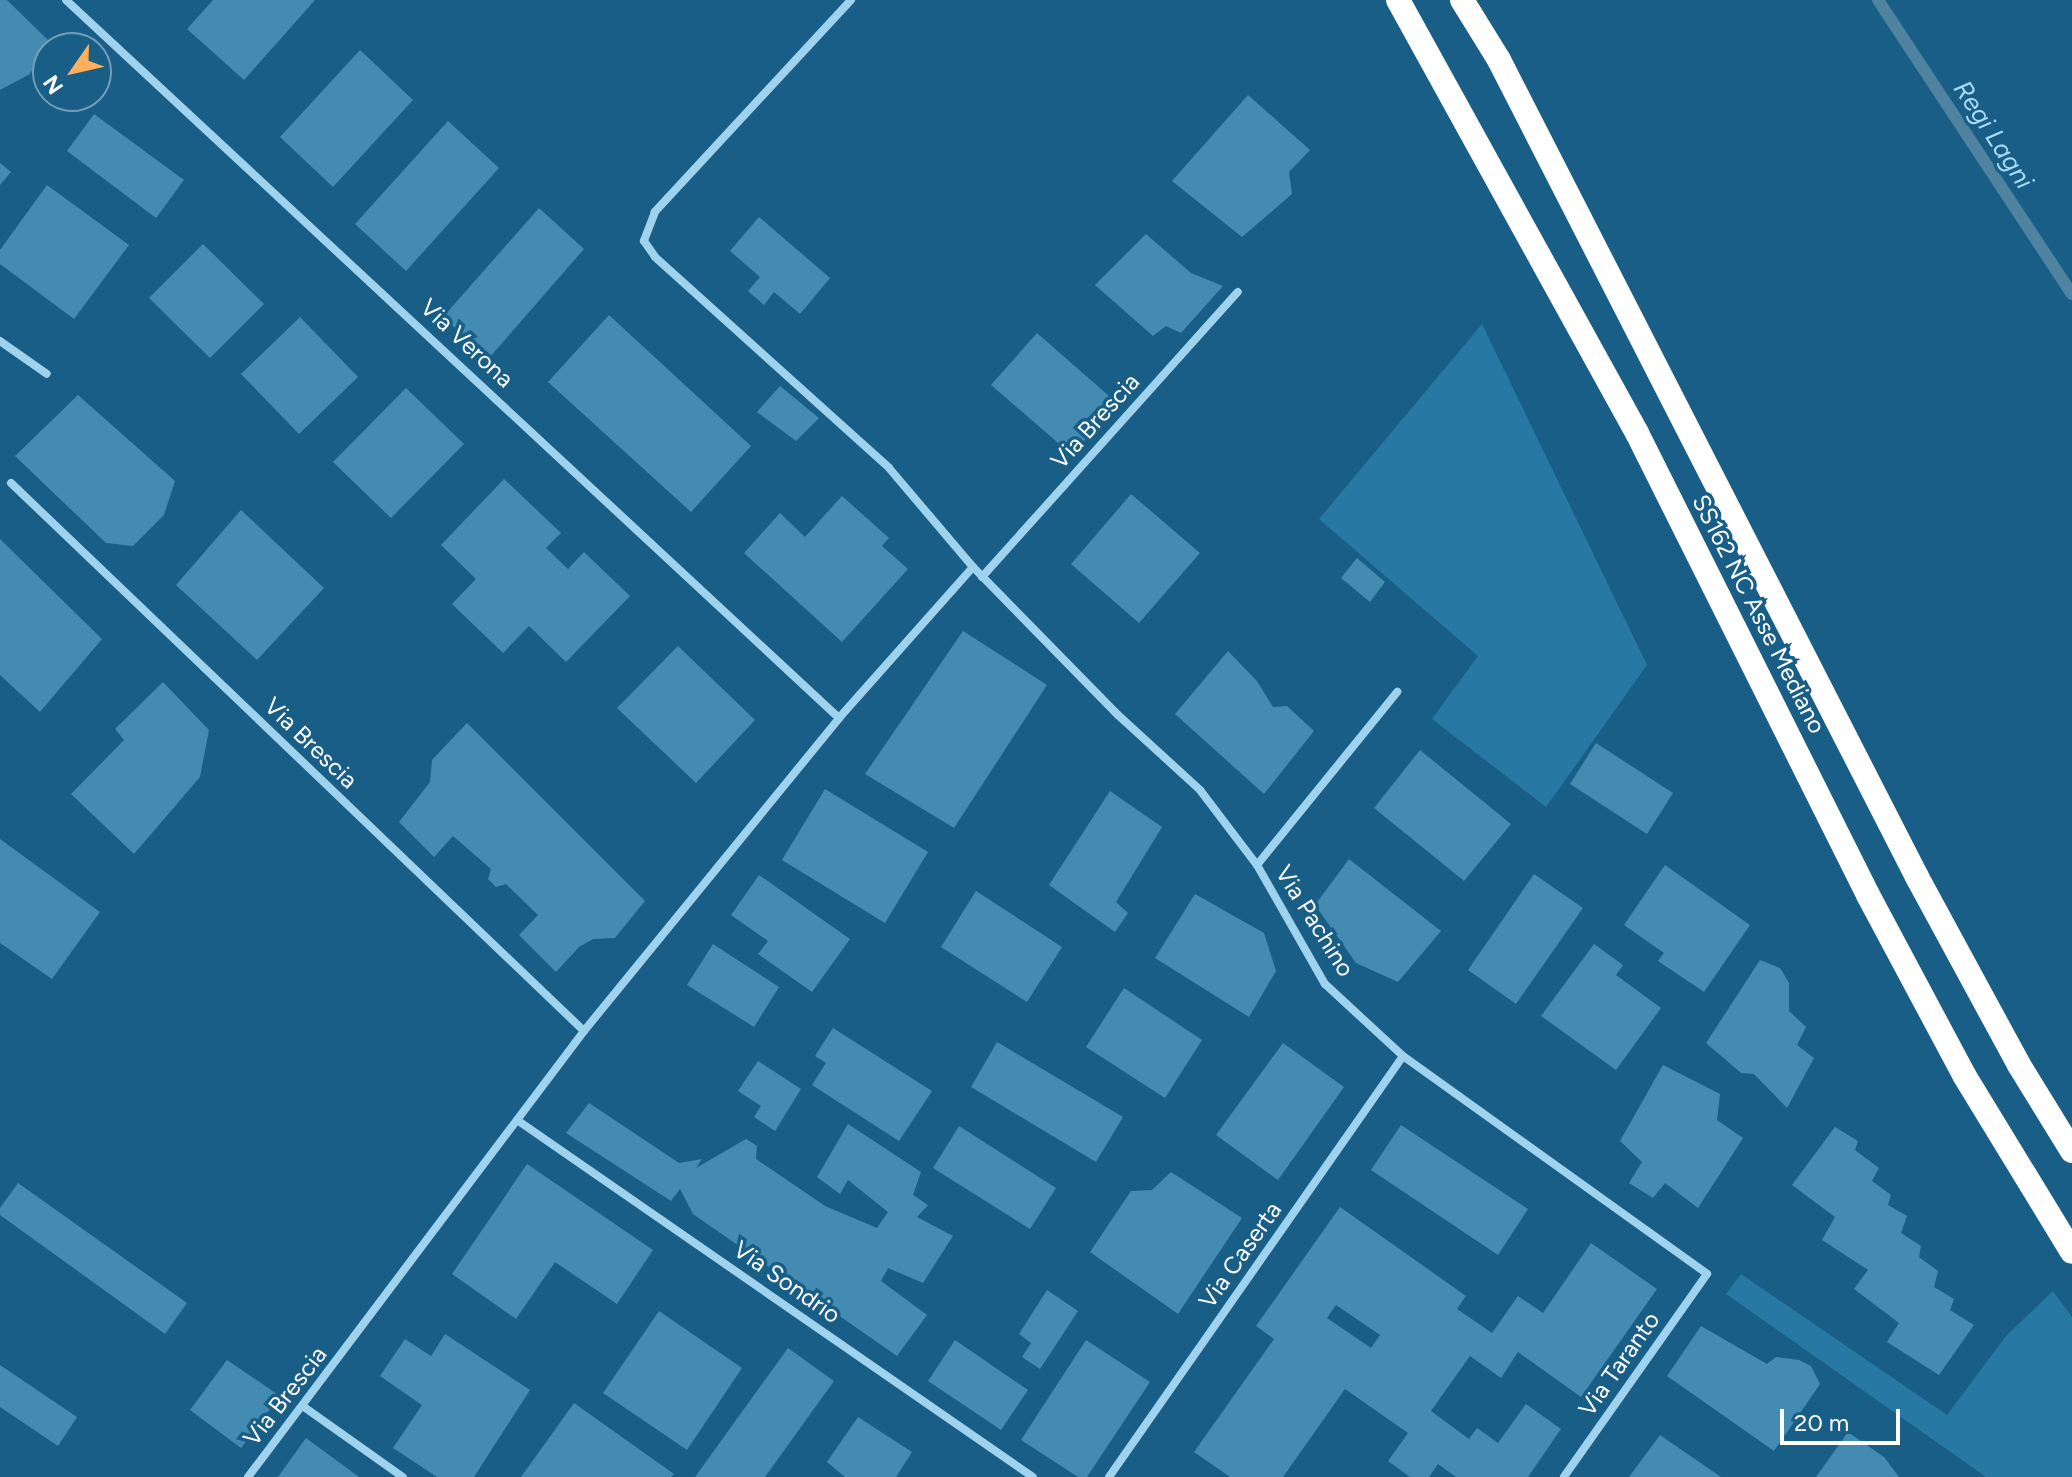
<!DOCTYPE html>
<html>
<head>
<meta charset="utf-8">
<style>
  body { margin:0 }
  #map { position:relative; width:2072px; height:1477px; overflow:hidden; background:#185e87; font-family:Figtree,sans-serif }
  div>[style] { position:absolute }
  .green>* { inset:0; background:#2878a4 }
  .stream>* { height:12px; margin:-6px; padding:0 6px; transform-origin:6px; border-radius:6px; background:#4f839f }
  .building>* { inset:0; background:#448bb2 }
  .street>* { height:8px; margin:-4px; padding:0 4px; transform-origin:4px; border-radius:4px; background:#9fd2ed }
  .highway>* { height:24px; margin:-12px; padding:0 12px; transform-origin:12px; border-radius:12px; background:#fff }
  span { translate:-50% -50%; white-space:nowrap; text-align:center; line-height:1.15; -webkit-text-stroke:7px #185e87; paint-order:stroke }
  .street-label { font-size:24px; color:#fff }
  .water-label { font-size:26px; color:#aadbf5; font-style:italic }
  .north { position:absolute; left:32px; top:32px; width:80px; height:80px; box-sizing:border-box; background:#185e87; border:2px solid #749eb7; border-radius:50%; rotate:236deg; font-size:22px; font-weight:700; line-height:32px; text-align:center; color:#fff }
  .north::after { content:''; display:block; margin:auto; width:28px; height:36px; background:#ffaf5b; clip-path:polygon(50% 0,100% 100%,50% 72%,0 100%) }
  .scale { position:absolute; left:1780px; top:1409px; width:120px; height:36px; box-sizing:border-box; border:4px solid #fff; border-top:0; padding-left:10px; font-size:24px; line-height:28px; white-space:nowrap; color:#fff; -webkit-text-stroke:6px #185e87; paint-order:stroke }
</style>
</head>
<body>
<div id="map">
  <div class="green">
    <div style="clip-path:polygon(1482px 324px,1647px 665px,1546px 807px,1432px 719px,1478px 656px,1319px 519px)"></div>
    <div style="clip-path:polygon(1741px 1274px,1947px 1415px,2006px 1336px,2053px 1291px,2072px 1317px,2072px 1477px,1986px 1477px,1726px 1294px)"></div>
  </div>
  <div class="stream">
    <div style="left:1878px;top:0;width:352px;rotate:56.6deg"></div>
  </div>
  <div class="building">
    <div style="clip-path:polygon(0 0,7px 0,48px 40px,30px 74px,0 90px)"></div>
    <div style="clip-path:polygon(213px 0,315px 0,244px 80px,187px 29px)"></div>
    <div style="clip-path:polygon(360px 50px,413px 100px,333px 187px,280px 137px)"></div>
    <div style="clip-path:polygon(1248px 95px,1310px 150px,1289px 172px,1292px 194px,1242px 237px,1172px 181px)"></div>
    <div style="clip-path:polygon(94px 114px,184px 180px,156px 218px,67px 151px)"></div>
    <div style="clip-path:polygon(448px 121px,499px 168px,406px 271px,355px 224px)"></div>
    <div style="clip-path:polygon(0 163px,11px 172px,0 185px)"></div>
    <div style="clip-path:polygon(47px 185px,129px 245px,74px 319px,0 264px,0 250px)"></div>
    <div style="clip-path:polygon(539px 208px,584px 249px,489px 358px,443px 317px)"></div>
    <div style="clip-path:polygon(759px 217px,830px 278px,800px 314px,774px 292px,764px 305px,748px 291px,760px 277px,730px 251px)"></div>
    <div style="clip-path:polygon(1146px 234px,1191px 273px,1223px 286px,1181px 333px,1166px 326px,1153px 336px,1095px 285px)"></div>
    <div style="clip-path:polygon(203px 244px,264px 304px,210px 358px,149px 298px)"></div>
    <div style="clip-path:polygon(609px 315px,751px 446px,691px 512px,548px 382px)"></div>
    <div style="clip-path:polygon(300px 317px,358px 377px,299px 434px,241px 374px)"></div>
    <div style="clip-path:polygon(1037px 333px,1117px 403px,1072px 455px,991px 385px)"></div>
    <div style="clip-path:polygon(780px 386px,819px 418px,796px 441px,757px 412px)"></div>
    <div style="clip-path:polygon(406px 388px,464px 444px,391px 518px,333px 462px)"></div>
    <div style="clip-path:polygon(78px 395px,175px 481px,164px 515px,133px 546px,106px 543px,15px 456px)"></div>
    <div style="clip-path:polygon(504px 479px,561px 533px,546px 548px,568px 569px,584px 552px,630px 596px,566px 662px,529px 626px,503px 653px,452px 604px,476px 579px,441px 545px)"></div>
    <div style="clip-path:polygon(1131px 494px,1200px 553px,1139px 623px,1071px 564px)"></div>
    <div style="clip-path:polygon(842px 496px,889px 538px,882px 546px,908px 569px,842px 642px,744px 553px,780px 513px,805px 537px)"></div>
    <div style="clip-path:polygon(241px 510px,324px 588px,257px 660px,176px 585px)"></div>
    <div style="clip-path:polygon(0 539px,102px 639px,40px 712px,0 675px)"></div>
    <div style="clip-path:polygon(1357px 558px,1385px 582px,1370px 602px,1341px 578px)"></div>
    <div style="clip-path:polygon(963px 631px,1047px 685px,954px 828px,865px 774px)"></div>
    <div style="clip-path:polygon(678px 646px,755px 720px,696px 783px,617px 708px)"></div>
    <div style="clip-path:polygon(1228px 651px,1257px 681px,1273px 707px,1287px 706px,1314px 731px,1264px 794px,1175px 714px)"></div>
    <div style="clip-path:polygon(163px 682px,209px 730px,200px 777px,134px 854px,71px 794px,124px 740px,115px 729px)"></div>
    <div style="clip-path:polygon(467px 723px,645px 901px,615px 938px,593px 939px,579px 947px,556px 972px,519px 935px,538px 915px,506px 884px,496px 887px,488px 879px,491px 869px,453px 836px,434px 857px,399px 822px,430px 782px,432px 760px)"></div>
    <div style="clip-path:polygon(1596px 743px,1673px 793px,1647px 834px,1570px 784px)"></div>
    <div style="clip-path:polygon(1420px 750px,1511px 824px,1464px 881px,1374px 808px)"></div>
    <div style="clip-path:polygon(825px 789px,928px 852px,885px 923px,782px 860px)"></div>
    <div style="clip-path:polygon(1110px 791px,1162px 827px,1116px 902px,1128px 913px,1115px 932px,1049px 885px)"></div>
    <div style="clip-path:polygon(0 839px,100px 912px,52px 979px,0 943px)"></div>
    <div style="clip-path:polygon(1349px 859px,1441px 931px,1398px 982px,1356px 963px,1315px 905px)"></div>
    <div style="clip-path:polygon(1665px 865px,1750px 925px,1704px 992px,1658px 961px,1664px 953px,1624px 925px)"></div>
    <div style="clip-path:polygon(1534px 874px,1583px 908px,1516px 1004px,1468px 970px)"></div>
    <div style="clip-path:polygon(759px 875px,850px 939px,812px 992px,758px 954px,768px 941px,731px 915px)"></div>
    <div style="clip-path:polygon(976px 891px,1062px 947px,1027px 1002px,941px 947px)"></div>
    <div style="clip-path:polygon(1195px 894px,1264px 933px,1276px 971px,1249px 1017px,1155px 958px)"></div>
    <div style="clip-path:polygon(713px 944px,779px 987px,754px 1027px,687px 985px)"></div>
    <div style="clip-path:polygon(1594px 944px,1623px 965px,1616px 975px,1661px 1008px,1616px 1070px,1541px 1016px)"></div>
    <div style="clip-path:polygon(1760px 960px,1780px 968px,1789px 983px,1789px 1011px,1806px 1027px,1797px 1045px,1814px 1058px,1787px 1108px,1754px 1074px,1741px 1073px,1706px 1043px)"></div>
    <div style="clip-path:polygon(1124px 988px,1202px 1040px,1165px 1098px,1086px 1047px)"></div>
    <div style="clip-path:polygon(833px 1028px,932px 1091px,899px 1141px,812px 1085px,826px 1063px,815px 1056px)"></div>
    <div style="clip-path:polygon(997px 1042px,1123px 1117px,1096px 1162px,971px 1087px)"></div>
    <div style="clip-path:polygon(1283px 1043px,1344px 1087px,1278px 1180px,1216px 1135px)"></div>
    <div style="clip-path:polygon(758px 1061px,801px 1089px,775px 1131px,754px 1117px,761px 1106px,738px 1091px)"></div>
    <div style="clip-path:polygon(1663px 1065px,1720px 1094px,1717px 1120px,1743px 1138px,1698px 1208px,1665px 1183px,1653px 1198px,1629px 1183px,1642px 1162px,1620px 1141px)"></div>
    <div style="clip-path:polygon(589px 1103px,679px 1163px,702px 1159px,696px 1168px,746px 1139px,757px 1146px,756px 1159px,825px 1206px,877px 1228px,888px 1212px,848px 1180px,840px 1194px,817px 1177px,848px 1124px,921px 1172px,913px 1195px,928px 1205px,917px 1217px,953px 1236px,923px 1283px,888px 1268px,881px 1281px,927px 1315px,897px 1356px,693px 1214px,680px 1189px,671px 1201px,566px 1133px)"></div>
    <div style="clip-path:polygon(1401px 1125px,1528px 1209px,1498px 1255px,1371px 1170px)"></div>
    <div style="clip-path:polygon(959px 1126px,1056px 1188px,1030px 1229px,933px 1168px)"></div>
    <div style="clip-path:polygon(1835px 1127px,1858px 1141px,1855px 1150px,1879px 1168px,1872px 1181px,1891px 1195px,1888px 1205px,1907px 1216px,1901px 1233px,1921px 1246px,1919px 1257px,1938px 1271px,1934px 1287px,1954px 1299px,1950px 1310px,1974px 1325px,1939px 1375px,1887px 1342px,1899px 1323px,1854px 1289px,1868px 1270px,1822px 1240px,1835px 1217px,1792px 1185px)"></div>
    <div style="clip-path:polygon(527px 1164px,653px 1250px,617px 1304px,555px 1262px,516px 1319px,452px 1274px)"></div>
    <div style="clip-path:polygon(1171px 1172px,1242px 1218px,1178px 1314px,1090px 1252px,1131px 1191px,1152px 1190px)"></div>
    <div style="clip-path:polygon(18px 1183px,187px 1303px,165px 1334px,0 1215px,0 1208px)"></div>
    <div style="clip-path:polygon(evenodd,1340px 1207px,1466px 1296px,1457px 1309px,1492px 1333px,1518px 1296px,1543px 1313px,1591px 1243px,1657px 1289px,1581px 1397px,1518px 1352px,1501px 1378px,1470px 1356px,1431px 1411px,1469px 1439px,1477px 1428px,1498px 1443px,1526px 1404px,1561px 1429px,1528px 1477px,1456px 1477px,1438px 1464px,1429px 1477px,1410px 1477px,1388px 1461px,1408px 1433px,1345px 1389px,1283px 1477px,1230px 1477px,1194px 1452px,1274px 1339px,1256px 1326px,1340px 1207px,1336px 1305px,1380px 1335px,1371px 1348px,1327px 1318px,1336px 1305px)"></div>
    <div style="clip-path:polygon(1047px 1290px,1078px 1311px,1040px 1369px,1022px 1357px,1031px 1343px,1019px 1334px)"></div>
    <div style="clip-path:polygon(659px 1311px,742px 1368px,687px 1450px,603px 1393px)"></div>
    <div style="clip-path:polygon(1701px 1326px,1767px 1364px,1776px 1357px,1799px 1360px,1811px 1366px,1820px 1384px,1774px 1451px,1667px 1376px)"></div>
    <div style="clip-path:polygon(445px 1334px,530px 1390px,474px 1477px,437px 1477px,393px 1448px,422px 1405px,380px 1376px,405px 1339px,431px 1356px)"></div>
    <div style="clip-path:polygon(955px 1340px,1028px 1390px,1001px 1430px,928px 1381px)"></div>
    <div style="clip-path:polygon(1086px 1340px,1150px 1382px,1087px 1477px,1078px 1477px,1021px 1440px)"></div>
    <div style="clip-path:polygon(788px 1348px,834px 1381px,765px 1477px,695px 1477px)"></div>
    <div style="clip-path:polygon(227px 1360px,280px 1396px,241px 1448px,190px 1410px)"></div>
    <div style="clip-path:polygon(0 1365px,77px 1417px,58px 1446px,0 1407px)"></div>
    <div style="clip-path:polygon(574px 1403px,674px 1474px,671px 1477px,521px 1477px)"></div>
    <div style="clip-path:polygon(858px 1417px,912px 1452px,896px 1477px,845px 1477px,827px 1462px)"></div>
    <div style="clip-path:polygon(1848px 1432px,1884px 1457px,1899px 1477px,1816px 1477px)"></div>
    <div style="clip-path:polygon(1660px 1435px,1721px 1477px,1629px 1477px)"></div>
    <div style="clip-path:polygon(306px 1438px,359px 1477px,278px 1477px)"></div>
  </div>
  <div class="street">
    <div style="left:66px;top:0;width:1055px;rotate:42.89deg"></div>
    <div style="left:851px;top:0;width:289px;rotate:132.8deg"></div>
    <div style="left:655px;top:212px;width:31px;rotate:111deg"></div>
    <div style="left:644px;top:241px;width:19px;rotate:55deg"></div>
    <div style="left:655px;top:257px;width:315px;rotate:42deg"></div>
    <div style="left:889px;top:468px;width:130px;rotate:49.7deg"></div>
    <div style="left:973px;top:567px;width:207px;rotate:45.6deg"></div>
    <div style="left:1118px;top:715px;width:111px;rotate:42.4deg"></div>
    <div style="left:1200px;top:790px;width:94px;rotate:52.8deg"></div>
    <div style="left:1257px;top:865px;width:137px;rotate:60.3deg"></div>
    <div style="left:1325px;top:984px;width:106px;rotate:42.7deg"></div>
    <div style="left:1403px;top:1056px;width:374px;rotate:35.6deg"></div>
    <div style="left:1707px;top:1274px;width:248px;rotate:125.2deg"></div>
    <div style="left:0;top:341px;width:57px;rotate:35.1deg"></div>
    <div style="left:11px;top:483px;width:793px;rotate:43.72deg"></div>
    <div style="left:982px;top:577px;width:383px;rotate:-48.1deg"></div>
    <div style="left:1257px;top:865px;width:223px;rotate:-51deg"></div>
    <div style="left:517px;top:1120px;width:627px;rotate:34.68deg"></div>
    <div style="left:304px;top:1407px;width:121px;rotate:35.3deg"></div>
    <div style="left:248px;top:1477px;width:558px;rotate:-53.01deg"></div>
    <div style="left:584px;top:1031px;width:404px;rotate:-50.8deg"></div>
    <div style="left:839px;top:718px;width:202px;rotate:-48.4deg"></div>
    <div style="left:1109px;top:1477px;width:513px;rotate:-55.07deg"></div>
  </div>
  <div class="highway">
    <div style="left:1398px;top:0;width:495px;rotate:61.1deg"></div>
    <div style="left:1637px;top:433px;width:517px;rotate:63.43deg"></div>
    <div style="left:1868px;top:895px;width:204px;rotate:61.9deg"></div>
    <div style="left:1964px;top:1075px;width:207px;rotate:58.6deg"></div>
    <div style="left:1462px;top:0;width:70px;rotate:58.3deg"></div>
    <div style="left:1499px;top:60px;width:918px;rotate:62.9deg"></div>
    <div style="left:1917px;top:877px;width:214px;rotate:61.5deg"></div>
    <div style="left:2019px;top:1065px;width:101px;rotate:58.4deg"></div>
  </div>
  <div class="street-label">
    <span style="left:467px;top:343px;rotate:43deg">Via Verona</span>
    <span style="left:1095px;top:421px;rotate:-48deg">Via Brescia</span>
    <span style="left:1759px;top:614px;rotate:63deg">SS162 NC Asse Mediano</span>
    <span style="left:311px;top:743px;rotate:44deg">Via Brescia</span>
    <span style="left:1315px;top:921px;rotate:58deg">Via Pachino</span>
    <span style="left:1240px;top:1255px;rotate:-55deg">Via Caserta</span>
    <span style="left:787px;top:1282px;rotate:35deg">Via Sondrio</span>
    <span style="left:1619px;top:1364px;rotate:-55deg">Via Taranto</span>
    <span style="left:285px;top:1396px;rotate:-52deg">Via Brescia</span>
  </div>
  <div class="water-label">
    <span style="left:1993px;top:135px;rotate:57deg">Regi Lagni</span>
  </div>
  <div class="north">N</div>
  <div class="scale">20 m</div>
</div>
</body>
</html>
